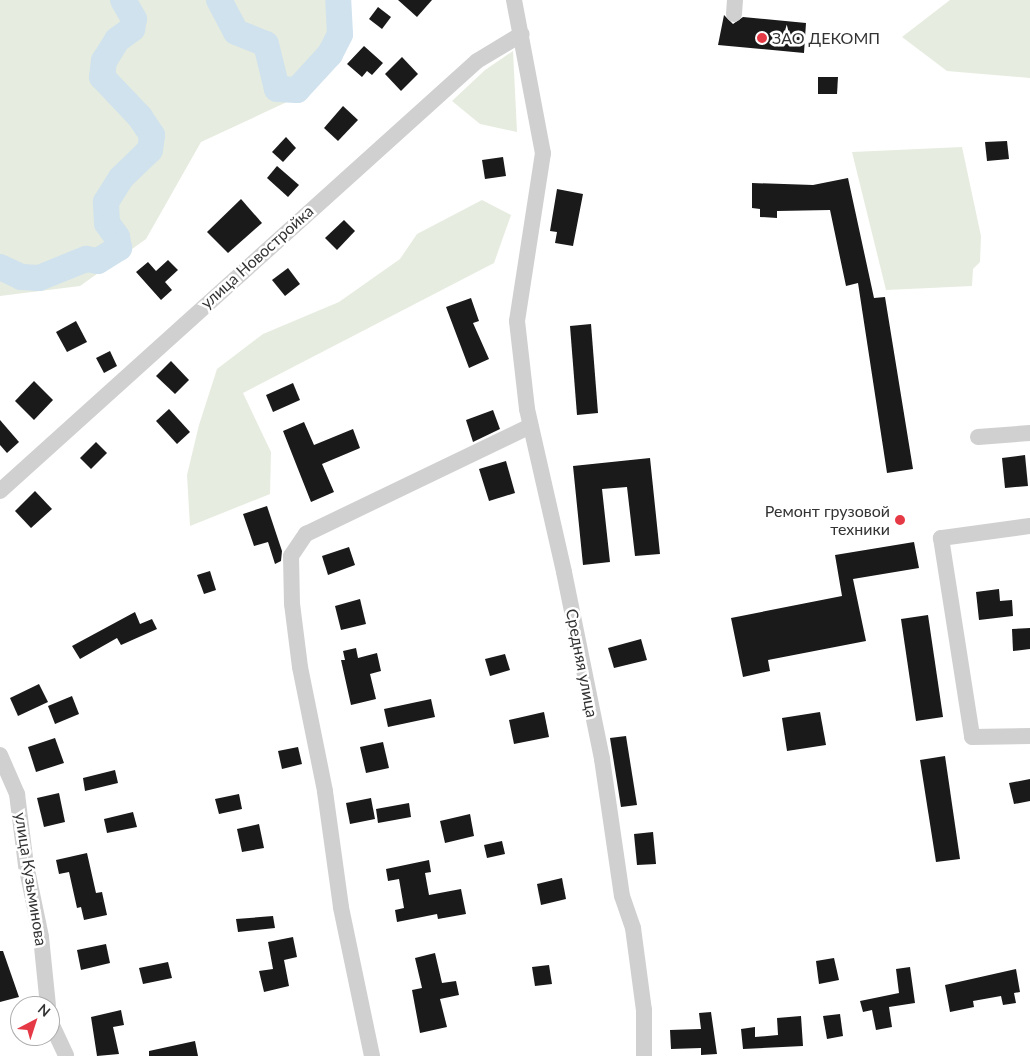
<!DOCTYPE html>
<html>
<head>
<meta charset="utf-8">
<style>
  body { margin:0 }
  #map { position:relative; width:1030px; height:1056px; overflow:hidden; background:#fff; font-family:Lato,sans-serif }
  div>[style] { position:absolute }
  .green>* { inset:0; background:#e6ecdf }
  .river>* { height:26px; margin:-13px; padding:0 13px; transform-origin:13px; border-radius:13px; background:#cfe2ee }
  .building>* { inset:0; background:#1a1a1a }
  .minor>* { height:16px; margin:-8px; padding:0 8px; transform-origin:8px; border-radius:8px; background:#d0d0d0 }
  .dots>* { width:14px; height:14px; translate:-50% -50%; box-sizing:border-box; border:2px solid #fff; border-radius:50% }
  span { translate:-50% -50%; white-space:nowrap; text-align:center; line-height:1.15; -webkit-text-stroke:5px #fff; paint-order:stroke }
  .poi-label { font-size:16px; color:#333 }
  .left { translate:0 -50%; text-align:left }
  .right { translate:-100% -50%; text-align:right }
  .street-label { font-size:16px; color:#333 }
  .north { position:absolute; left:10px; top:996px; width:50px; height:50px; box-sizing:border-box; background:#fff; border:1px solid #adadad; border-radius:50%; rotate:40deg; font-size:14px; font-weight:700; line-height:20px; text-align:center; color:#333 }
  .north::after { content:''; display:block; margin:auto; width:18px; height:22px; background:#e63946; clip-path:polygon(50% 0,100% 100%,50% 72%,0 100%) }
</style>
</head>
<body>
<div id="map">
  <div class="green">
    <div style="clip-path:polygon(0 0,346px 0,340px 62px,302px 95px,201px 142px,146px 239px,80px 286px,0 296px)"></div>
    <div style="clip-path:polygon(950px 0,1030px 0,1030px 78px,947px 71px,902px 37px)"></div>
    <div style="clip-path:polygon(513px 51px,517px 132px,480px 124px,452px 101px,485px 70px)"></div>
    <div style="clip-path:polygon(962px 147px,981px 236px,980px 262px,973px 269px,972px 286px,886px 290px,852px 152px)"></div>
    <div style="clip-path:polygon(482px 200px,511px 215px,494px 263px,243px 393px,271px 452px,270px 494px,190px 526px,187px 475px,199px 425px,217px 369px,263px 334px,339px 302px,400px 259px,417px 234px)"></div>
  </div>
  <div class="river">
    <div style="left:219px;top:0;width:36px;rotate:62deg"></div>
    <div style="left:236px;top:32px;width:32px;rotate:22deg"></div>
    <div style="left:266px;top:44px;width:46px;rotate:76.3deg"></div>
    <div style="left:277px;top:89px;width:20px;rotate:3deg"></div>
    <div style="left:297px;top:90px;width:49px;rotate:-47.5deg"></div>
    <div style="left:330px;top:54px;width:22px;rotate:-63deg"></div>
    <div style="left:340px;top:34px;width:34px;rotate:-93deg"></div>
    <div style="left:0;top:267px;width:23px;rotate:25deg"></div>
    <div style="left:21px;top:277px;width:18px;rotate:3deg"></div>
    <div style="left:39px;top:278px;width:51px;rotate:-22deg"></div>
    <div style="left:86px;top:259px;width:12px;rotate:9deg"></div>
    <div style="left:98px;top:261px;width:25px;rotate:-32deg"></div>
    <div style="left:119px;top:248px;width:11px;rotate:-100deg"></div>
    <div style="left:117px;top:237px;width:17px;rotate:-126deg"></div>
    <div style="left:107px;top:223px;width:21px;rotate:-93deg"></div>
    <div style="left:106px;top:202px;width:28px;rotate:-58deg"></div>
    <div style="left:121px;top:178px;width:40px;rotate:-44deg"></div>
    <div style="left:150px;top:150px;width:15px;rotate:-82deg"></div>
    <div style="left:152px;top:135px;width:22px;rotate:-124deg"></div>
    <div style="left:140px;top:117px;width:55px;rotate:-133.5deg"></div>
    <div style="left:102px;top:77px;width:16px;rotate:-83deg"></div>
    <div style="left:104px;top:61px;width:25px;rotate:-58deg"></div>
    <div style="left:117px;top:40px;width:19px;rotate:-36deg"></div>
    <div style="left:132px;top:29px;width:10px;rotate:-79deg"></div>
    <div style="left:134px;top:19px;width:22px;rotate:-120deg"></div>
  </div>
  <div class="building">
    <div style="clip-path:polygon(398px 0,432px 0,417px 17px)"></div>
    <div style="clip-path:polygon(378px 7px,391px 17px,382px 29px,369px 19px)"></div>
    <div style="clip-path:polygon(724px 15px,733px 24px,743px 17px,806px 23px,804px 53px,718px 45px)"></div>
    <div style="clip-path:polygon(364px 46px,383px 63px,372px 75px,367px 71px,362px 77px,347px 64px)"></div>
    <div style="clip-path:polygon(402px 57px,418px 74px,401px 91px,385px 74px)"></div>
    <div style="clip-path:polygon(818px 77px,838px 77px,837px 94px,818px 94px)"></div>
    <div style="clip-path:polygon(343px 106px,358px 120px,338px 141px,324px 128px)"></div>
    <div style="clip-path:polygon(286px 137px,296px 148px,283px 162px,272px 152px)"></div>
    <div style="clip-path:polygon(1007px 141px,1009px 159px,987px 161px,985px 142px)"></div>
    <div style="clip-path:polygon(503px 157px,506px 176px,485px 179px,482px 160px)"></div>
    <div style="clip-path:polygon(277px 166px,299px 185px,288px 197px,267px 178px)"></div>
    <div style="clip-path:polygon(848px 178px,874px 298px,885px 297px,913px 469px,887px 473px,858px 283px,846px 286px,830px 210px,777px 211px,777px 218px,760px 217px,760px 209px,752px 208px,752px 183px,813px 185px)"></div>
    <div style="clip-path:polygon(557px 189px,583px 194px,573px 246px,555px 243px,557px 232px,550px 231px)"></div>
    <div style="clip-path:polygon(241px 199px,262px 223px,228px 253px,207px 232px)"></div>
    <div style="clip-path:polygon(344px 220px,355px 231px,337px 250px,325px 238px)"></div>
    <div style="clip-path:polygon(168px 260px,178px 270px,165px 282px,172px 290px,161px 300px,136px 272px,148px 262px,156px 271px)"></div>
    <div style="clip-path:polygon(288px 268px,300px 284px,285px 296px,272px 280px)"></div>
    <div style="clip-path:polygon(471px 298px,479px 321px,473px 323px,489px 359px,469px 368px,446px 307px)"></div>
    <div style="clip-path:polygon(76px 321px,87px 342px,67px 352px,56px 332px)"></div>
    <div style="clip-path:polygon(591px 324px,598px 413px,577px 415px,570px 326px)"></div>
    <div style="clip-path:polygon(110px 351px,117px 366px,104px 373px,96px 358px)"></div>
    <div style="clip-path:polygon(171px 361px,189px 380px,175px 394px,156px 376px)"></div>
    <div style="clip-path:polygon(34px 381px,53px 400px,34px 420px,15px 401px)"></div>
    <div style="clip-path:polygon(293px 383px,300px 400px,273px 412px,266px 395px)"></div>
    <div style="clip-path:polygon(169px 409px,190px 432px,177px 444px,156px 421px)"></div>
    <div style="clip-path:polygon(493px 410px,500px 429px,473px 442px,466px 420px)"></div>
    <div style="clip-path:polygon(0 420px,19px 442px,7px 453px,0 445px)"></div>
    <div style="clip-path:polygon(304px 422px,314px 445px,353px 429px,360px 448px,322px 464px,334px 492px,311px 502px,283px 431px)"></div>
    <div style="clip-path:polygon(96px 442px,107px 453px,91px 469px,80px 458px)"></div>
    <div style="clip-path:polygon(1025px 455px,1028px 486px,1005px 488px,1002px 458px)"></div>
    <div style="clip-path:polygon(650px 458px,660px 554px,635px 556px,627px 487px,602px 489px,610px 562px,583px 565px,573px 466px)"></div>
    <div style="clip-path:polygon(506px 461px,515px 493px,489px 501px,479px 469px)"></div>
    <div style="clip-path:polygon(35px 491px,52px 509px,31px 528px,15px 511px)"></div>
    <div style="clip-path:polygon(267px 506px,282px 551px,281px 561px,275px 564px,268px 542px,254px 546px,243px 514px)"></div>
    <div style="clip-path:polygon(914px 542px,919px 568px,853px 579px,866px 641px,768px 660px,770px 671px,743px 677px,731px 618px,842px 596px,835px 555px)"></div>
    <div style="clip-path:polygon(349px 547px,355px 565px,328px 575px,322px 556px)"></div>
    <div style="clip-path:polygon(210px 571px,216px 590px,204px 594px,197px 575px)"></div>
    <div style="clip-path:polygon(999px 589px,1000px 601px,1012px 600px,1013px 616px,979px 620px,976px 592px)"></div>
    <div style="clip-path:polygon(360px 599px,366px 624px,341px 630px,335px 606px)"></div>
    <div style="clip-path:polygon(135px 612px,140px 624px,152px 619px,157px 629px,121px 645px,117px 638px,80px 659px,72px 646px)"></div>
    <div style="clip-path:polygon(928px 615px,943px 717px,916px 721px,901px 619px)"></div>
    <div style="clip-path:polygon(1030px 628px,1030px 649px,1013px 651px,1012px 629px)"></div>
    <div style="clip-path:polygon(641px 639px,647px 660px,614px 668px,608px 648px)"></div>
    <div style="clip-path:polygon(356px 648px,358px 658px,377px 653px,381px 671px,370px 674px,376px 699px,351px 705px,341px 660px,345px 660px,343px 651px)"></div>
    <div style="clip-path:polygon(505px 654px,510px 670px,490px 676px,485px 659px)"></div>
    <div style="clip-path:polygon(39px 684px,48px 702px,18px 716px,10px 698px)"></div>
    <div style="clip-path:polygon(72px 696px,79px 714px,55px 724px,48px 706px)"></div>
    <div style="clip-path:polygon(431px 699px,435px 717px,388px 727px,384px 709px)"></div>
    <div style="clip-path:polygon(544px 712px,549px 737px,514px 744px,509px 720px)"></div>
    <div style="clip-path:polygon(820px 712px,826px 745px,787px 751px,782px 718px)"></div>
    <div style="clip-path:polygon(626px 736px,637px 805px,621px 807px,610px 738px)"></div>
    <div style="clip-path:polygon(55px 738px,64px 763px,36px 772px,28px 747px)"></div>
    <div style="clip-path:polygon(383px 742px,389px 768px,366px 773px,360px 747px)"></div>
    <div style="clip-path:polygon(298px 747px,302px 764px,282px 769px,278px 751px)"></div>
    <div style="clip-path:polygon(945px 756px,960px 859px,936px 862px,920px 760px)"></div>
    <div style="clip-path:polygon(115px 770px,118px 783px,85px 791px,83px 778px)"></div>
    <div style="clip-path:polygon(1030px 779px,1030px 801px,1014px 804px,1009px 783px)"></div>
    <div style="clip-path:polygon(59px 793px,65px 822px,44px 827px,37px 798px)"></div>
    <div style="clip-path:polygon(239px 794px,242px 809px,219px 814px,215px 799px)"></div>
    <div style="clip-path:polygon(371px 798px,375px 819px,350px 824px,346px 803px)"></div>
    <div style="clip-path:polygon(409px 803px,411px 817px,378px 823px,376px 809px)"></div>
    <div style="clip-path:polygon(133px 812px,137px 827px,107px 833px,104px 819px)"></div>
    <div style="clip-path:polygon(470px 814px,474px 836px,445px 843px,440px 821px)"></div>
    <div style="clip-path:polygon(259px 824px,264px 848px,242px 852px,237px 829px)"></div>
    <div style="clip-path:polygon(653px 832px,656px 864px,637px 865px,634px 834px)"></div>
    <div style="clip-path:polygon(502px 841px,505px 854px,487px 858px,484px 845px)"></div>
    <div style="clip-path:polygon(87px 853px,96px 893px,102px 892px,107px 915px,84px 920px,81px 907px,77px 908px,69px 872px,59px 874px,56px 860px)"></div>
    <div style="clip-path:polygon(429px 860px,431px 872px,425px 873px,429px 895px,461px 889px,466px 914px,438px 919px,437px 914px,397px 922px,395px 910px,404px 908px,399px 879px,388px 881px,386px 869px)"></div>
    <div style="clip-path:polygon(562px 878px,566px 899px,541px 905px,537px 884px)"></div>
    <div style="clip-path:polygon(273px 916px,275px 928px,238px 932px,236px 919px)"></div>
    <div style="clip-path:polygon(293px 937px,297px 957px,284px 960px,289px 986px,264px 992px,259px 971px,273px 969px,268px 942px)"></div>
    <div style="clip-path:polygon(106px 944px,110px 963px,81px 970px,77px 950px)"></div>
    <div style="clip-path:polygon(0 951px,3px 951px,19px 997px,0 1002px)"></div>
    <div style="clip-path:polygon(435px 953px,442px 983px,456px 981px,459px 995px,440px 999px,447px 1027px,420px 1033px,412px 990px,422px 988px,415px 958px)"></div>
    <div style="clip-path:polygon(834px 958px,839px 980px,819px 984px,816px 961px)"></div>
    <div style="clip-path:polygon(168px 962px,172px 978px,143px 984px,139px 968px)"></div>
    <div style="clip-path:polygon(549px 965px,552px 984px,535px 986px,532px 967px)"></div>
    <div style="clip-path:polygon(910px 967px,915px 1003px,889px 1007px,892px 1027px,876px 1030px,872px 1010px,863px 1012px,860px 1001px,899px 993px,896px 969px)"></div>
    <div style="clip-path:polygon(1016px 969px,1020px 992px,1014px 993px,1016px 1003px,1003px 1005px,1001px 996px,973px 1001px,974px 1007px,950px 1012px,945px 985px)"></div>
    <div style="clip-path:polygon(121px 1010px,124px 1025px,113px 1027px,119px 1054px,97px 1056px,91px 1017px)"></div>
    <div style="clip-path:polygon(711px 1012px,717px 1054px,701px 1055px,701px 1048px,671px 1049px,670px 1030px,701px 1029px,699px 1013px)"></div>
    <div style="clip-path:polygon(840px 1014px,843px 1036px,827px 1039px,823px 1016px)"></div>
    <div style="clip-path:polygon(801px 1016px,803px 1046px,743px 1049px,741px 1029px,755px 1027px,755px 1037px,778px 1035px,777px 1018px)"></div>
    <div style="clip-path:polygon(195px 1041px,198px 1056px,149px 1056px,149px 1051px)"></div>
  </div>
  <div class="minor">
    <div style="left:514px;top:0;width:156px;rotate:79.3deg"></div>
    <div style="left:543px;top:153px;width:170px;rotate:98.8deg"></div>
    <div style="left:517px;top:321px;width:89px;rotate:83.5deg"></div>
    <div style="left:527px;top:409px;width:167px;rotate:77.2deg"></div>
    <div style="left:564px;top:572px;width:191px;rotate:78.5deg"></div>
    <div style="left:602px;top:759px;width:138px;rotate:81.7deg"></div>
    <div style="left:622px;top:896px;width:34px;rotate:71deg"></div>
    <div style="left:633px;top:928px;width:83px;rotate:82.4deg"></div>
    <div style="left:644px;top:1010px;width:46px;rotate:90deg"></div>
    <div style="left:734px;top:14px;width:14px;rotate:-86deg"></div>
    <div style="left:978px;top:437px;width:52px;rotate:-4.4deg"></div>
    <div style="left:0;top:491px;width:642px;rotate:-42.03deg"></div>
    <div style="left:477px;top:61px;width:52px;rotate:-31deg"></div>
    <div style="left:1030px;top:526px;width:90px;rotate:172.3deg"></div>
    <div style="left:941px;top:538px;width:201px;rotate:81.1deg"></div>
    <div style="left:972px;top:737px;width:58px;rotate:-1deg"></div>
    <div style="left:0;top:755px;width:43px;rotate:66.4deg"></div>
    <div style="left:17px;top:794px;width:72px;rotate:82.8deg"></div>
    <div style="left:26px;top:865px;width:74px;rotate:78.2deg"></div>
    <div style="left:41px;top:937px;width:69px;rotate:84.2deg"></div>
    <div style="left:50px;top:1021px;width:38px;rotate:65deg"></div>
    <div style="left:372px;top:1056px;width:152px;rotate:-101.8deg"></div>
    <div style="left:341px;top:907px;width:117px;rotate:-97.9deg"></div>
    <div style="left:325px;top:791px;width:126px;rotate:-101.4deg"></div>
    <div style="left:300px;top:667px;width:64px;rotate:-97.2deg"></div>
    <div style="left:292px;top:604px;width:48px;rotate:-91.2deg"></div>
    <div style="left:291px;top:556px;width:27px;rotate:-56deg"></div>
    <div style="left:306px;top:534px;width:249px;rotate:-25.7deg"></div>
  </div>
  <div class="dots">
    <div style="left:762px;top:38px;background:#e63946"></div>
    <div style="left:900px;top:520px;background:#e63946"></div>
  </div>
  <div class="poi-label">
    <span class="left" style="left:772px;top:38px">ЗАО ДЕКОМП</span>
    <span class="right" style="left:890px;top:520px">Ремонт грузовой<br>техники</span>
  </div>
  <div class="street-label">
    <span style="left:257px;top:257px;rotate:-42deg">улица Новостройка</span>
    <span style="left:582px;top:663px;rotate:79deg">Средняя улица</span>
    <span style="left:31px;top:879px;rotate:81deg">улица Кузьминова</span>
  </div>
  <div class="north">N</div>
</div>
</body>
</html>
